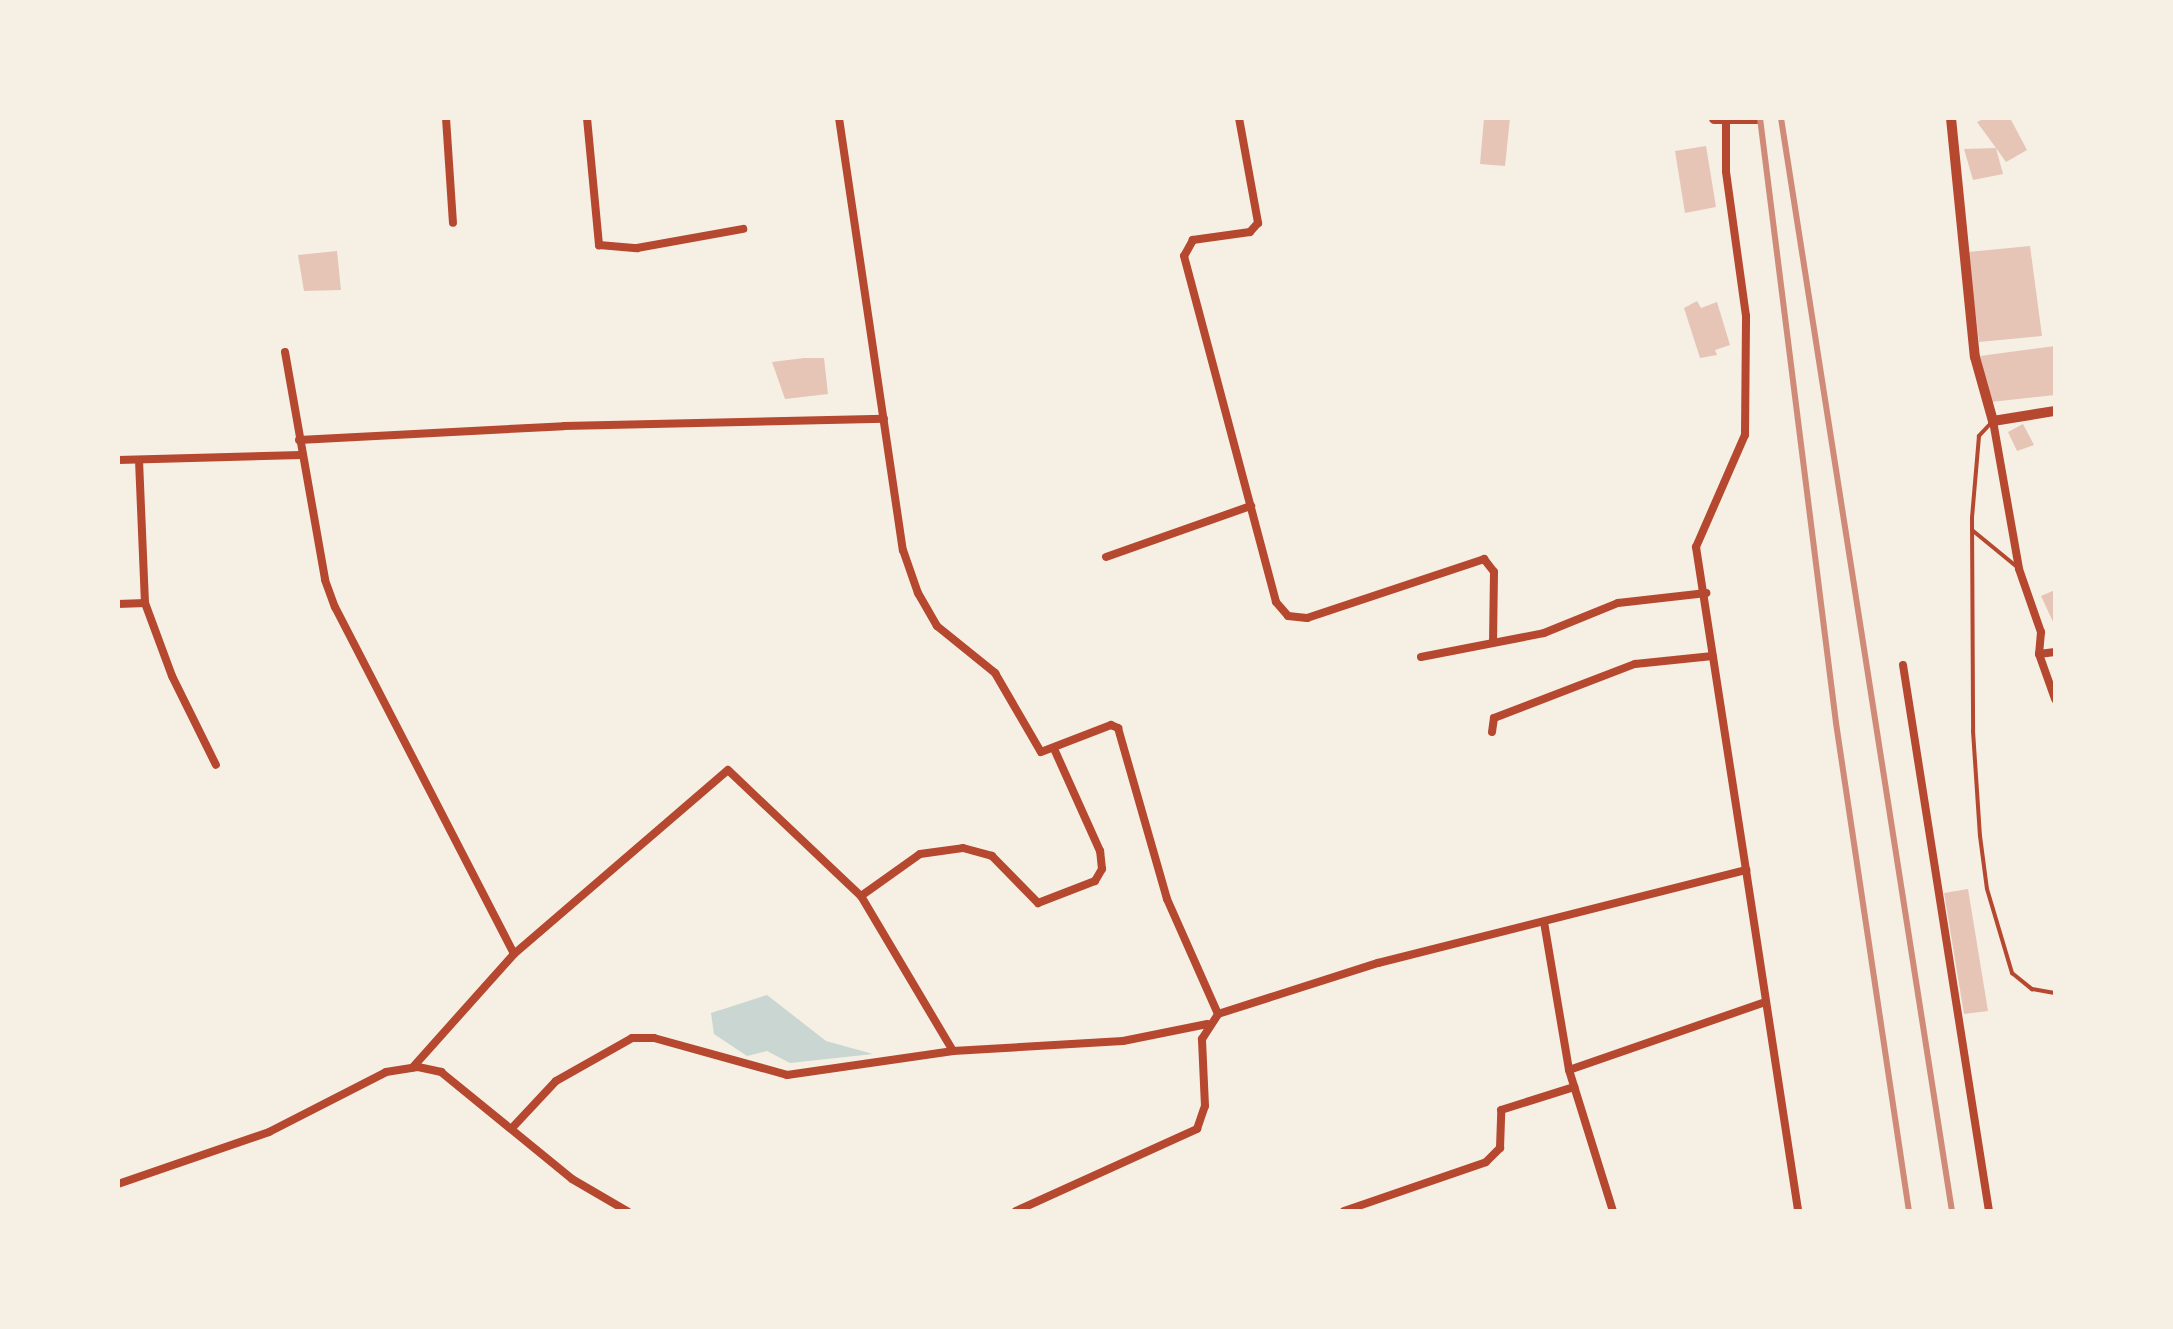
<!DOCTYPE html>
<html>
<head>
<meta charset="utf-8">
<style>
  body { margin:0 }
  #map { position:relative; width:2173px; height:1329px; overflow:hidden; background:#f6efe4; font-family:"Noto Serif",serif }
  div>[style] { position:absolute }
  .water>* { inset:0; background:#c9d6d2 }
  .building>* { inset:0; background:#e6c5b7 }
  .service>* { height:4px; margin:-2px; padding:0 2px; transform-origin:2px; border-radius:2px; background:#b5482f }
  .minor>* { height:8px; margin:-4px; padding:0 4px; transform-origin:4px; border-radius:4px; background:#b5482f }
  .tertiary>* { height:10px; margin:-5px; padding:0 5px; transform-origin:5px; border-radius:5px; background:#b5482f }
  .secondary>* { height:11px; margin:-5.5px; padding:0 5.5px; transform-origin:5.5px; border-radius:5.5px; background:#b5482f }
  .rail>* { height:6px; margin:-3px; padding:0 3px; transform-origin:3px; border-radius:3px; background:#cf8b77 }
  span { translate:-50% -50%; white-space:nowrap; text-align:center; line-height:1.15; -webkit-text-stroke:6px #f6efe4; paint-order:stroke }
  .frame { position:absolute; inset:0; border:120px solid #f6efe4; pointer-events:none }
</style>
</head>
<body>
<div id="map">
  <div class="water">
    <div style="clip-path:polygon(767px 995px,826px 1041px,873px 1054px,790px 1063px,767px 1051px,747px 1056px,714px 1034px,711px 1013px)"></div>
  </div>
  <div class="building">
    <div style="clip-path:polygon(1484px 118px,1510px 118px,1505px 166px,1480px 164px)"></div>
    <div style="clip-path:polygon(1985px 118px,2010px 118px,2027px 150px,2006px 162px,1996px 148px,2003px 174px,1973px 180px,1964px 149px,1996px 148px,1977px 122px)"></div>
    <div style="clip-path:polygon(1706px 146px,1716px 207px,1685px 213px,1675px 151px)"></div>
    <div style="clip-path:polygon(2030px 246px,2042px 336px,1979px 342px,1968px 252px)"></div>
    <div style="clip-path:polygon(337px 251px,341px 290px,304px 291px,298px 255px)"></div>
    <div style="clip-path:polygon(1697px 301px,1701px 308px,1717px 302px,1730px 345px,1715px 350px,1717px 355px,1700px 358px,1684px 308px)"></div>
    <div style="clip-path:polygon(2055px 346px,2055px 395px,1991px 402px,1980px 356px)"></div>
    <div style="clip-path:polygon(804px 358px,824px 358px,828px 394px,785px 399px,772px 362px)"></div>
    <div style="clip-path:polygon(2023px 424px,2034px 445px,2017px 451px,2008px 432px)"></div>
    <div style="clip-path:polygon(2055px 590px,2055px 626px,2041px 596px)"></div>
    <div style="clip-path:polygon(1968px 889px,1988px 1011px,1964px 1014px,1944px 893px)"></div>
  </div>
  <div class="service">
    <div style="left:1991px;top:423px;width:18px;rotate:133deg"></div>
    <div style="left:1979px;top:436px;width:82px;rotate:94.9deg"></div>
    <div style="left:1972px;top:518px;width:213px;rotate:89.7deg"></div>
    <div style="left:1973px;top:731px;width:105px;rotate:86.2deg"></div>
    <div style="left:1980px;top:836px;width:53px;rotate:82.5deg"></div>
    <div style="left:1987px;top:889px;width:88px;rotate:73.4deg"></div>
    <div style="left:2012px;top:973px;width:26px;rotate:39deg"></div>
    <div style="left:2032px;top:989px;width:23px;rotate:10deg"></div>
    <div style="left:1972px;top:530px;width:58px;rotate:39.4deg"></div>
  </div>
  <div class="minor">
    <div style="left:446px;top:118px;width:105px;rotate:86.2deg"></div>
    <div style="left:587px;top:118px;width:128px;rotate:84.6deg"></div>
    <div style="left:599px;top:245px;width:38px;rotate:5deg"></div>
    <div style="left:637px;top:248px;width:108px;rotate:-10.2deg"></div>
    <div style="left:839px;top:118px;width:437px;rotate:81.6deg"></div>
    <div style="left:903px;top:550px;width:46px;rotate:70.8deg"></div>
    <div style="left:918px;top:593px;width:38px;rotate:60deg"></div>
    <div style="left:937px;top:626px;width:75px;rotate:39deg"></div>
    <div style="left:995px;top:673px;width:91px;rotate:59.8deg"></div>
    <div style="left:1041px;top:752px;width:75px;rotate:-21.1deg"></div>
    <div style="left:1111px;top:725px;width:8px;rotate:23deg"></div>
    <div style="left:1118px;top:728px;width:178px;rotate:74deg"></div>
    <div style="left:1167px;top:899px;width:126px;rotate:66.1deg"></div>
    <div style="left:1239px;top:118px;width:107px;rotate:79.7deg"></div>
    <div style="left:1258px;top:223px;width:12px;rotate:132deg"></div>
    <div style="left:1250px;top:232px;width:58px;rotate:172deg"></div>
    <div style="left:1193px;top:240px;width:18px;rotate:119deg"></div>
    <div style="left:1184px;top:256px;width:358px;rotate:75.1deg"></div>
    <div style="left:1276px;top:602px;width:18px;rotate:49deg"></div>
    <div style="left:1288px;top:616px;width:19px;rotate:6deg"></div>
    <div style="left:1307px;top:618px;width:187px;rotate:-18.4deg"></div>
    <div style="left:1484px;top:559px;width:16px;rotate:52deg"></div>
    <div style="left:1494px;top:572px;width:70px;rotate:90.8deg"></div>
    <div style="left:285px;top:352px;width:231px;rotate:80deg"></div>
    <div style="left:325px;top:580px;width:29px;rotate:70deg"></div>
    <div style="left:335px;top:607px;width:390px;rotate:62.7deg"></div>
    <div style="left:514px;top:954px;width:152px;rotate:131.8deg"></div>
    <div style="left:1993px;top:421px;width:150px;rotate:80deg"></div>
    <div style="left:2019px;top:569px;width:67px;rotate:70.8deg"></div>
    <div style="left:2041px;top:632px;width:22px;rotate:95deg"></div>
    <div style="left:2039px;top:654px;width:48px;rotate:70.4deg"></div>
    <div style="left:299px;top:440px;width:265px;rotate:-3deg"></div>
    <div style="left:564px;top:426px;width:320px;rotate:-1.3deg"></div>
    <div style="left:118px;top:460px;width:183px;rotate:-1.6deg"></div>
    <div style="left:139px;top:460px;width:143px;rotate:87.6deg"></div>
    <div style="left:145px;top:603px;width:78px;rotate:69.7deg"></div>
    <div style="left:172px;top:676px;width:99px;rotate:63.7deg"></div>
    <div style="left:1106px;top:557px;width:154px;rotate:-19.4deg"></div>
    <div style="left:118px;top:604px;width:27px;rotate:-2deg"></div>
    <div style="left:2039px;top:654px;width:16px;rotate:-7deg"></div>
    <div style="left:1421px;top:657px;width:125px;rotate:-11deg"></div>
    <div style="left:1544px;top:633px;width:80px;rotate:-22.1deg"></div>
    <div style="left:1618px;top:603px;width:89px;rotate:-6.5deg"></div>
    <div style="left:1903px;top:665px;width:553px;rotate:81.05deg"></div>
    <div style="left:1492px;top:732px;width:14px;rotate:-82deg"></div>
    <div style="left:1494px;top:718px;width:151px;rotate:-21deg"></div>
    <div style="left:1635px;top:664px;width:78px;rotate:-5.9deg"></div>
    <div style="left:1746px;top:870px;width:345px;rotate:81.3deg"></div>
    <div style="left:861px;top:896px;width:72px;rotate:-35.4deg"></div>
    <div style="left:920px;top:854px;width:43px;rotate:-7.9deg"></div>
    <div style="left:963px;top:848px;width:30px;rotate:15deg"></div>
    <div style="left:992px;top:856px;width:66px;rotate:45.6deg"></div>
    <div style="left:1038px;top:903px;width:61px;rotate:-21.1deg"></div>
    <div style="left:1095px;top:881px;width:14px;rotate:-60deg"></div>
    <div style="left:1102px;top:869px;width:18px;rotate:-96deg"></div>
    <div style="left:1100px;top:851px;width:110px;rotate:-114.2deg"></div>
    <div style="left:1544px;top:922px;width:150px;rotate:80.4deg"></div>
    <div style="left:1569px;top:1070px;width:148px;rotate:72.7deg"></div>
    <div style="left:514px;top:954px;width:282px;rotate:-40.7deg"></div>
    <div style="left:728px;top:770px;width:183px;rotate:43.5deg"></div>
    <div style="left:861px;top:896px;width:180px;rotate:59.3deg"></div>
    <div style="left:1569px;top:1070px;width:207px;rotate:-19.1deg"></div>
    <div style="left:512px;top:1128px;width:64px;rotate:-46.9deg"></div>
    <div style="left:556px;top:1081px;width:87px;rotate:-29.5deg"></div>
    <div style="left:632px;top:1038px;width:22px"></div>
    <div style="left:654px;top:1038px;width:138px;rotate:15.5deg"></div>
    <div style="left:787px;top:1075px;width:168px;rotate:-8.2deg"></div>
    <div style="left:953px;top:1051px;width:170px;rotate:-3.4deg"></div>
    <div style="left:1123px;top:1041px;width:86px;rotate:-11.4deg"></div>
    <div style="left:118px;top:1184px;width:160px;rotate:-19deg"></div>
    <div style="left:269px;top:1132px;width:131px;rotate:-27.1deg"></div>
    <div style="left:386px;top:1072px;width:32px;rotate:-9deg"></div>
    <div style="left:418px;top:1067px;width:24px;rotate:12deg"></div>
    <div style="left:441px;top:1072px;width:169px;rotate:39.2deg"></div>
    <div style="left:572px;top:1179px;width:64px;rotate:30.2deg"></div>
    <div style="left:1016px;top:1211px;width:199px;rotate:-24.4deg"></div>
    <div style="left:1197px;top:1129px;width:24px;rotate:-71deg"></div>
    <div style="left:1205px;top:1106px;width:67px;rotate:-92.6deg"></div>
    <div style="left:1202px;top:1039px;width:30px;rotate:-57deg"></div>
    <div style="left:1218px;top:1014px;width:168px;rotate:-17.7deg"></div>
    <div style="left:1378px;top:963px;width:380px;rotate:-14.2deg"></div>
    <div style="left:1746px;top:870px;width:327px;rotate:-98.8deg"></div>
    <div style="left:1696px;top:547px;width:122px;rotate:-66.4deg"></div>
    <div style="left:1745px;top:435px;width:119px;rotate:-89.5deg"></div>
    <div style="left:1746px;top:316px;width:146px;rotate:-97.9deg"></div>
    <div style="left:1726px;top:171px;width:50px;rotate:-90deg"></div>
    <div style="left:1344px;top:1211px;width:150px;rotate:-19deg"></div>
    <div style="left:1486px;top:1162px;width:20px;rotate:-45deg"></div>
    <div style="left:1500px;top:1148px;width:38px;rotate:-88deg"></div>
    <div style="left:1501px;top:1110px;width:77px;rotate:-17.5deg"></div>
  </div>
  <div class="tertiary">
    <div style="left:1951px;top:118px;width:240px;rotate:84.3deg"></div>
    <div style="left:1975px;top:357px;width:66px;rotate:74.3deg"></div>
    <div style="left:1993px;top:421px;width:63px;rotate:-9.2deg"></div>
  </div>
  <div class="secondary">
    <div style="left:1714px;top:118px;width:42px"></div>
  </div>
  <div class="rail">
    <div style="left:1760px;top:118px;width:610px;rotate:82.84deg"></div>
    <div style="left:1836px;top:723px;width:493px;rotate:81.5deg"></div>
    <div style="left:1781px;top:118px;width:1106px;rotate:81.11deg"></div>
  </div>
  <div class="frame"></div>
</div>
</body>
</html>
